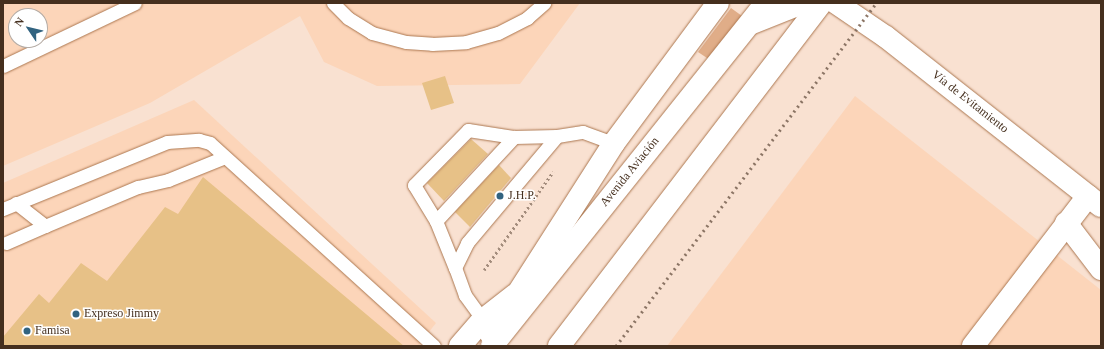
<!DOCTYPE html>
<html>
<head>
<meta charset="utf-8">
<style>
  body { margin:0 }
  #map { position:relative; width:1104px; height:349px; overflow:hidden; background:#f9e1d1; font-family:Georgia,serif }
  div>[style] { position:absolute }
  .built>* { inset:0; background:#fcd5b9 }
  .green>* { inset:0; background:#e0ad88 }
  .building>* { inset:0; background:#e7c187 }
  .path>* { height:2.5px; margin-top:-1.25px; transform-origin:0; background:repeating-linear-gradient(90deg,#a38c7c 0 2px,transparent 0 5px) }
  .roads { filter:drop-shadow(0 0 1px #ac7750) drop-shadow(0 0 1px #ac7750) }
  .service>* { height:13px; margin:-6.5px; padding:0 6.5px; transform-origin:6.5px; border-radius:6.5px; background:#fff }
  .minor>* { height:22px; margin:-11px; padding:0 11px; transform-origin:11px; border-radius:11px; background:#fff }
  .tertiary>* { height:22px; margin:-11px; padding:0 11px; transform-origin:11px; border-radius:11px; background:#fff }
  .trunk>* { height:22px; margin:-11px; padding:0 11px; transform-origin:11px; border-radius:11px; background:#fff }
  .rail>* { height:3px; margin-top:-1.5px; transform-origin:0; background:repeating-linear-gradient(90deg,#8b7464 0 2px,transparent 0 6px) }
  .dots>* { width:11px; height:11px; translate:-50% -50%; box-sizing:border-box; border:2px solid #fff; border-radius:50% }
  span { translate:-50% -50%; white-space:nowrap; text-align:center; line-height:1.15; -webkit-text-stroke:3px #fff; paint-order:stroke }
  .street-label { font-size:12px; color:#452f1e }
  .poi-label { font-size:12px; color:#452f1e }
  .left { translate:0 -50%; text-align:left }
  .frame { position:absolute; inset:0; border:4px solid #452f1e; pointer-events:none }
  .north { position:absolute; left:8px; top:8px; width:40px; height:40px; box-sizing:border-box; background:#fff; border:1px solid #b5aca5; border-radius:50%; rotate:305deg; font-size:11px; font-weight:700; line-height:16px; text-align:center; color:#452f1e }
  .north::after { content:''; display:block; margin:auto; width:14px; height:18px; background:#316380; clip-path:polygon(50% 0,100% 100%,50% 72%,0 100%) }
</style>
</head>
<body>
<div id="map">
  <div class="built">
    <div style="clip-path:polygon(evenodd,3px 3px,580px 3px,520px 84px,377px 86px,324px 62px,300px 16px,150px 103px,3px 166px,3px 3px,16px 16px,40px 16px,40px 40px,16px 40px,16px 16px)"></div>
    <div style="clip-path:polygon(855px 96px,1101px 290px,1101px 346px,667px 346px)"></div>
    <div style="clip-path:polygon(194px 100px,436px 323px,418px 346px,3px 346px,3px 183px)"></div>
  </div>
  <div class="green">
    <div style="clip-path:polygon(731px 8px,742px 16px,710px 60px,698px 52px)"></div>
  </div>
  <div class="building">
    <div style="clip-path:polygon(445px 76px,454px 103px,431px 110px,422px 83px)"></div>
    <div style="clip-path:polygon(471px 139px,488px 154px,444px 201px,427px 183px)"></div>
    <div style="clip-path:polygon(499px 165px,511px 178px,470px 227px,455px 212px)"></div>
    <div style="clip-path:polygon(203px 177px,404px 346px,3px 346px,3px 337px,39px 294px,49px 303px,81px 263px,107px 281px,165px 207px,178px 214px)"></div>
  </div>
  <div class="path">
    <div style="left:484px;top:270px;width:120px;rotate:-54.9deg"></div>
  </div>
  <div class="roads">
    <div class="service">
      <div style="left:333px;top:3px;width:21px;rotate:45deg"></div>
      <div style="left:348px;top:18px;width:28px;rotate:32deg"></div>
      <div style="left:372px;top:33px;width:35px;rotate:15deg"></div>
      <div style="left:406px;top:42px;width:26px;rotate:4deg"></div>
      <div style="left:432px;top:44px;width:34px;rotate:-3deg"></div>
      <div style="left:466px;top:42px;width:33px;rotate:-16deg"></div>
      <div style="left:498px;top:33px;width:33px;rotate:-27deg"></div>
      <div style="left:527px;top:18px;width:23px;rotate:-41deg"></div>
      <div style="left:3px;top:66px;width:146px;rotate:-25.5deg"></div>
      <div style="left:16px;top:203px;width:37px;rotate:38deg"></div>
      <div style="left:45px;top:226px;width:101px;rotate:-22.8deg"></div>
      <div style="left:138px;top:187px;width:31px;rotate:-13deg"></div>
      <div style="left:168px;top:180px;width:61px;rotate:-22deg"></div>
      <div style="left:3px;top:209px;width:177px;rotate:-22.2deg"></div>
      <div style="left:167px;top:142px;width:32px;rotate:-4deg"></div>
      <div style="left:199px;top:140px;width:11px;rotate:15deg"></div>
      <div style="left:210px;top:143px;width:302px;rotate:42.2deg"></div>
      <div style="left:436px;top:221px;width:42px;rotate:-121.4deg"></div>
      <div style="left:414px;top:185px;width:77px;rotate:-45.5deg"></div>
      <div style="left:468px;top:130px;width:47px;rotate:8.7deg"></div>
      <div style="left:6px;top:243px;width:43px;rotate:-23.6deg"></div>
      <div style="left:455px;top:268px;width:51px;rotate:-112deg"></div>
      <div style="left:436px;top:221px;width:115px;rotate:-47.1deg"></div>
      <div style="left:514px;top:137px;width:43px;rotate:-1.3deg"></div>
      <div style="left:483px;top:320px;width:31px;rotate:-126deg"></div>
      <div style="left:465px;top:295px;width:29px;rotate:-110deg"></div>
      <div style="left:455px;top:268px;width:28px;rotate:-64deg"></div>
      <div style="left:467px;top:243px;width:140px;rotate:-49.9deg"></div>
      <div style="left:557px;top:136px;width:26px;rotate:-9deg"></div>
      <div style="left:583px;top:132px;width:33px;rotate:20deg"></div>
    </div>
    <div class="minor">
      <div style="left:1066px;top:223px;width:58px;rotate:52.7deg"></div>
      <div style="left:559px;top:346px;width:432px;rotate:-52.6deg"></div>
      <div style="left:973px;top:346px;width:189px;rotate:-52.5deg"></div>
    </div>
    <div class="tertiary">
      <div style="left:460px;top:346px;width:35px;rotate:-49deg"></div>
      <div style="left:483px;top:320px;width:41px;rotate:-38deg"></div>
    </div>
    <div class="trunk">
      <div style="left:836px;top:3px;width:60px;rotate:34.2deg"></div>
      <div style="left:886px;top:37px;width:273px;rotate:38.2deg"></div>
      <div style="left:752px;top:23px;width:54px;rotate:-21.8deg"></div>
      <div style="left:511px;top:304px;width:191px;rotate:-57.4deg"></div>
      <div style="left:614px;top:143px;width:174px;rotate:-53.4deg"></div>
      <div style="left:483px;top:320px;width:25px;rotate:61deg"></div>
      <div style="left:492px;top:346px;width:439px;rotate:-51.4deg"></div>
    </div>
  </div>
  <div class="rail">
    <div style="left:616px;top:346px;width:430px;rotate:-52.8deg"></div>
  </div>
  <div class="dots">
    <div style="left:500px;top:196px;background:#316380"></div>
    <div style="left:76px;top:314px;background:#316380"></div>
    <div style="left:27px;top:331px;background:#316380"></div>
  </div>
  <div class="street-label">
    <span style="left:970px;top:102px;rotate:38deg">Vía de Evitamiento</span>
    <span style="left:630px;top:172px;rotate:-51deg">Avenida Aviación</span>
  </div>
  <div class="poi-label">
    <span class="left" style="left:508px;top:196px">J.H.P.</span>
    <span class="left" style="left:84px;top:314px">Expreso Jimmy</span>
    <span class="left" style="left:35px;top:331px">Famisa</span>
  </div>
  <div class="frame"></div>
  <div class="north">N</div>
</div>
</body>
</html>
